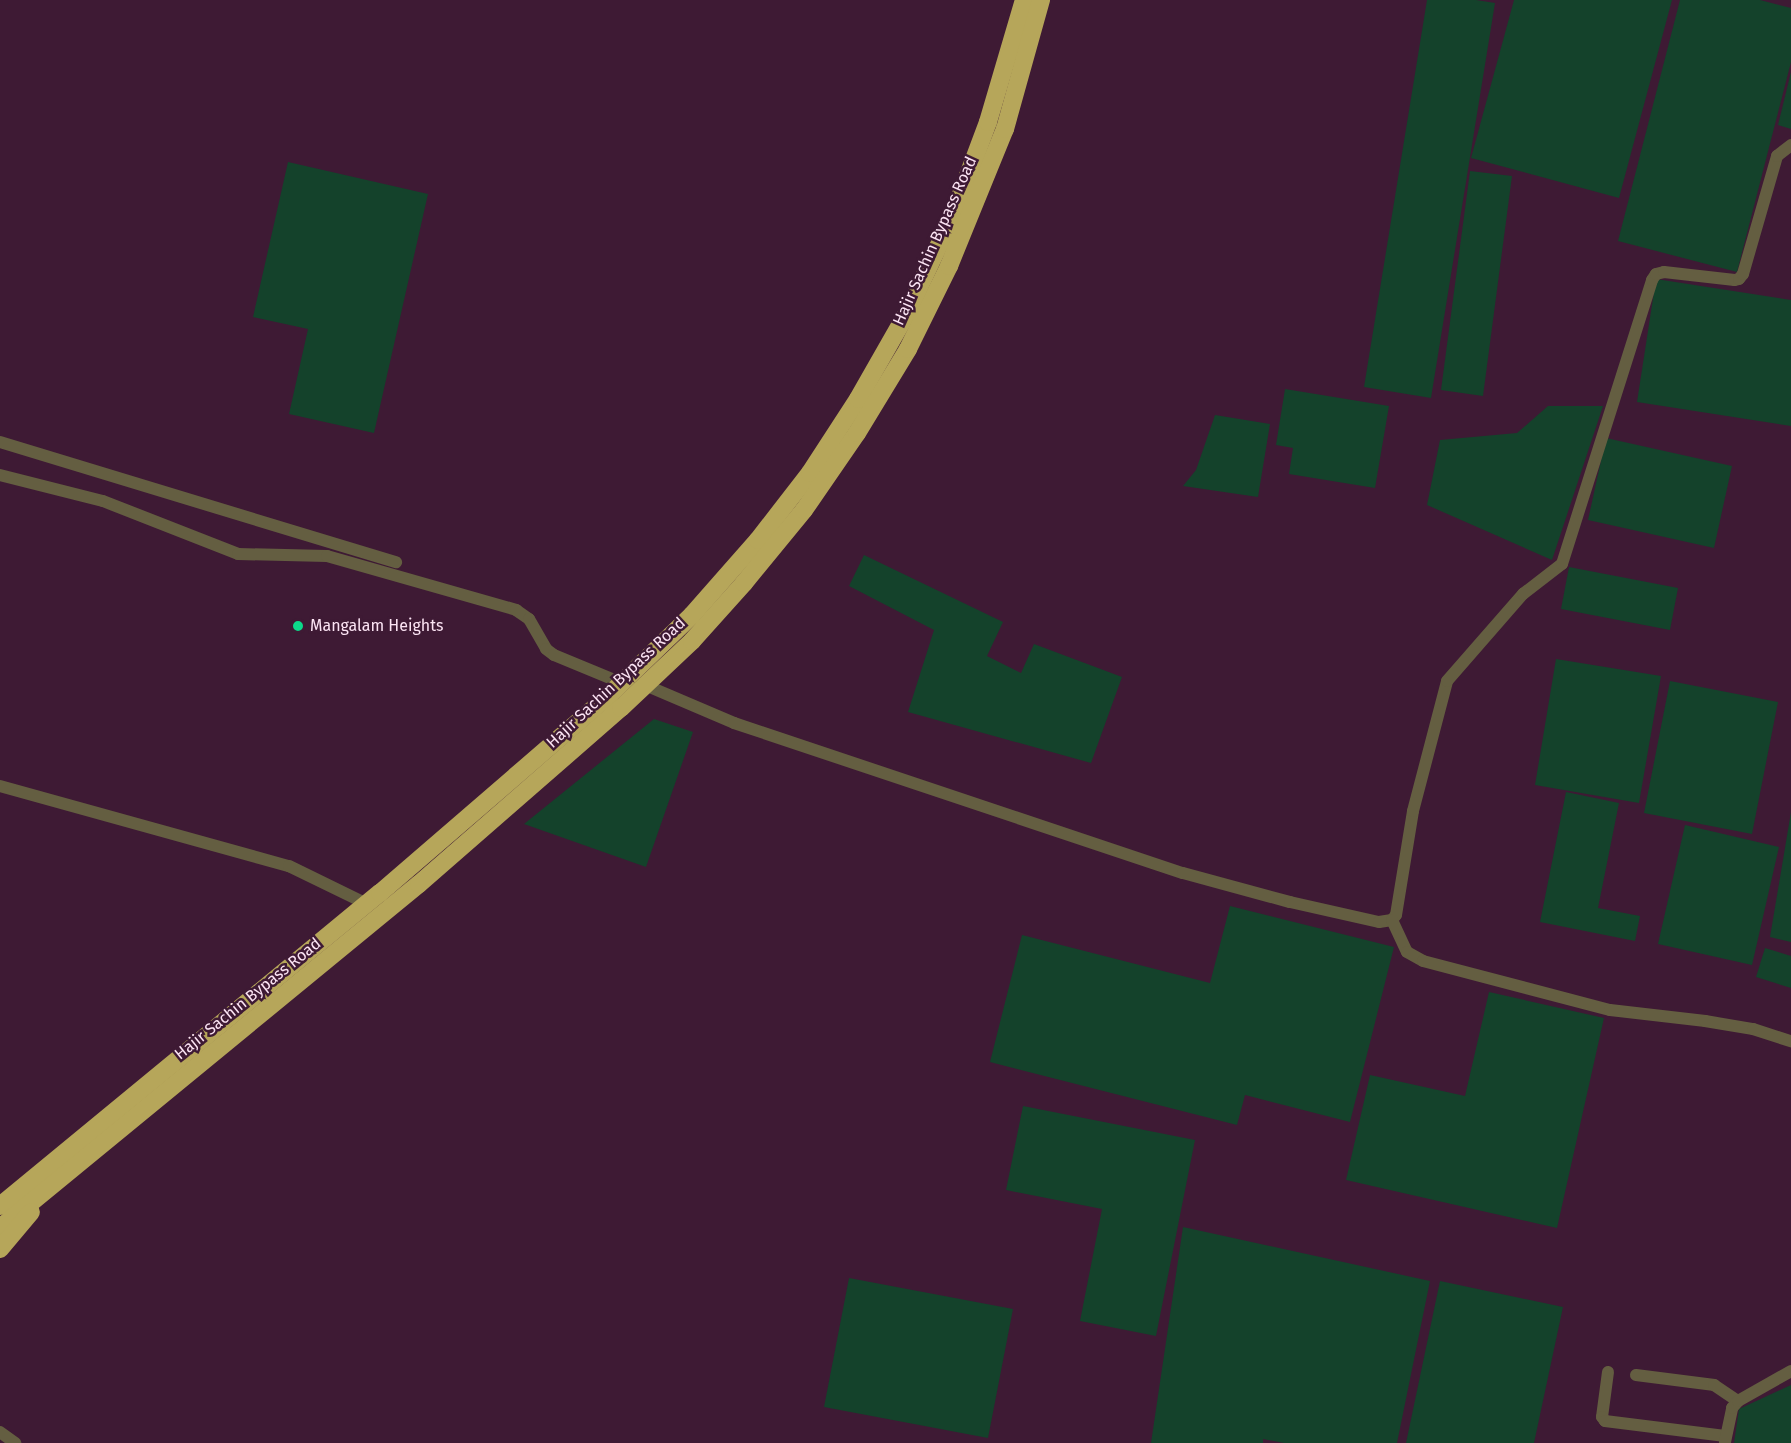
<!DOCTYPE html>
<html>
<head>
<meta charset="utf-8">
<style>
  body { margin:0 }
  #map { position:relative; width:1791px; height:1443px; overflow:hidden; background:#3e1a34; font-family:"Fira Sans",sans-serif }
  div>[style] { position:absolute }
  .green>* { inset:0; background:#14422b }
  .minor>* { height:12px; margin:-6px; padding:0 6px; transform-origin:6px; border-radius:6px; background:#645e41 }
  .highway>* { height:18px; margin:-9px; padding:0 9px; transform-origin:9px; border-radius:9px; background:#b6a65a }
  .dots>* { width:16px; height:16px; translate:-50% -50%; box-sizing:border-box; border:3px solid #3e1a34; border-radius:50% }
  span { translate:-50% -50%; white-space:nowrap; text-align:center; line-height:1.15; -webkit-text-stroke:5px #3e1a34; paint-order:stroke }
  .street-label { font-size:16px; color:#fce4f4 }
  .poi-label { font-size:16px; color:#fce4f4 }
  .left { translate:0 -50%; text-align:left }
</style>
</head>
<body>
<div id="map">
  <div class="green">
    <div style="clip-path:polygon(1427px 0,1476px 0,1495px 3px,1431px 398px,1364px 387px)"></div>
    <div style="clip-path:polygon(1514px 0,1672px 0,1619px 198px,1471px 158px)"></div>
    <div style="clip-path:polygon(1680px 0,1760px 0,1791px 8px,1791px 62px,1737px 272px,1618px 241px)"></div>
    <div style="clip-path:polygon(1791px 72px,1791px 129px,1778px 125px)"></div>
    <div style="clip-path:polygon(288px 162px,428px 194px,374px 433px,289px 414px,308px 329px,253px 317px)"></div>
    <div style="clip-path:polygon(1470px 171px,1512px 176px,1483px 396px,1441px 390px)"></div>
    <div style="clip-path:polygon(1656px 279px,1791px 300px,1791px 426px,1637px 402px)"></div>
    <div style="clip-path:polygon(1285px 389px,1389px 406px,1375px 488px,1289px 474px,1293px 448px,1276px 445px)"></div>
    <div style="clip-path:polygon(1548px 406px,1603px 406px,1552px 560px,1427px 505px,1440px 440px,1517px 433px)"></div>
    <div style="clip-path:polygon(1215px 415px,1270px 424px,1258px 497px,1183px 486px,1196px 470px)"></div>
    <div style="clip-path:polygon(1606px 438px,1732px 466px,1714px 548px,1588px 520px)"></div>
    <div style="clip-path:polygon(864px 555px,1003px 622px,987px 656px,1021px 673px,1034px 644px,1122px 677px,1091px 763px,908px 712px,934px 630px,849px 586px)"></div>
    <div style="clip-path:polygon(1569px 567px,1678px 588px,1670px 630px,1561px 609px)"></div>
    <div style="clip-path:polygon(1556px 659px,1661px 676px,1639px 803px,1535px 785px)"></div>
    <div style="clip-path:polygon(1670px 681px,1778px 702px,1752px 834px,1644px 813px)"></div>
    <div style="clip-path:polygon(654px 719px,693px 732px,646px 867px,524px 824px)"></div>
    <div style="clip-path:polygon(1566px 792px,1619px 803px,1598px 908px,1640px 916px,1635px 941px,1540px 922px)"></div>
    <div style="clip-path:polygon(1791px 812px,1791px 942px,1770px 937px)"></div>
    <div style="clip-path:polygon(1685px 825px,1779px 847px,1752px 965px,1658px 944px)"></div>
    <div style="clip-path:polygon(1230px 906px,1394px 947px,1350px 1122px,1245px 1095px,1237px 1125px,990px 1062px,1022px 935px,1210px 983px)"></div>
    <div style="clip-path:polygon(1765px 948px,1791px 956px,1791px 988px,1756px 977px)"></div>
    <div style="clip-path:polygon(1489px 992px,1604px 1018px,1557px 1228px,1346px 1180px,1370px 1075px,1465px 1096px)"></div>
    <div style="clip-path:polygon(1023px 1106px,1195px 1140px,1156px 1336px,1080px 1321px,1102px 1209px,1006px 1190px)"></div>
    <div style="clip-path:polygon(1183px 1227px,1430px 1281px,1397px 1443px,1284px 1443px,1263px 1439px,1263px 1443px,1151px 1443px)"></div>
    <div style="clip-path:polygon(849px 1278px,1013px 1309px,988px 1438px,824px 1407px)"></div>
    <div style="clip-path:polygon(1440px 1281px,1563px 1307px,1534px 1443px,1406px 1443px)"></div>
    <div style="clip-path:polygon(1791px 1385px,1791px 1443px,1734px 1443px,1739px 1409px)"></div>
  </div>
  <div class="minor">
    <div style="left:0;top:442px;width:414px;rotate:16.9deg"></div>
    <div style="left:0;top:475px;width:106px;rotate:14.2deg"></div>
    <div style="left:103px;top:501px;width:145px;rotate:21.4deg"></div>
    <div style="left:238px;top:554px;width:89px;rotate:1.3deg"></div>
    <div style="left:327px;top:556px;width:197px;rotate:15.9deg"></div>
    <div style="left:516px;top:610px;width:16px;rotate:35deg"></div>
    <div style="left:529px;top:619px;width:34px;rotate:60deg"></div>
    <div style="left:546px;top:649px;width:10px;rotate:37deg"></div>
    <div style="left:554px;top:655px;width:74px;rotate:22.4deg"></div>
    <div style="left:645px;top:685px;width:97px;rotate:23.1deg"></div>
    <div style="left:734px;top:723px;width:473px;rotate:18.5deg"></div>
    <div style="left:1183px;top:873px;width:111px;rotate:15.2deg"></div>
    <div style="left:1290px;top:902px;width:91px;rotate:12.7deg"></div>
    <div style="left:1379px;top:922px;width:13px;rotate:-9deg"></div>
    <div style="left:1392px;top:920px;width:6px;rotate:-51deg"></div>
    <div style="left:1396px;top:915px;width:105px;rotate:-80.7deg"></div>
    <div style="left:1413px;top:811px;width:134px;rotate:-75.3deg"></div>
    <div style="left:1447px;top:681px;width:116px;rotate:-48.9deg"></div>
    <div style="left:1523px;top:594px;width:49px;rotate:-37.6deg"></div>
    <div style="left:1562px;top:564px;width:298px;rotate:-72.4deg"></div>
    <div style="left:1652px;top:280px;width:7px;rotate:-56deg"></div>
    <div style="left:1656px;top:274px;width:8px;rotate:-14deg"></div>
    <div style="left:1664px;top:272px;width:71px;rotate:6.4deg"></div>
    <div style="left:1735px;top:280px;width:4px;rotate:-14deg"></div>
    <div style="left:1739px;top:279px;width:6px;rotate:-51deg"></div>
    <div style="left:1743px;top:274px;width:123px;rotate:-73.9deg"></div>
    <div style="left:1777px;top:156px;width:18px;rotate:-38deg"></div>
    <div style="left:0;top:786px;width:300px;rotate:15.5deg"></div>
    <div style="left:289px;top:866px;width:87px;rotate:26deg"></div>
    <div style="left:1392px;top:920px;width:35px;rotate:65deg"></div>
    <div style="left:1407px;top:952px;width:18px;rotate:29deg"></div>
    <div style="left:1423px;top:961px;width:193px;rotate:14.7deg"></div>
    <div style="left:1610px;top:1010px;width:96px;rotate:6.6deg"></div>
    <div style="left:1705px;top:1021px;width:49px;rotate:9.5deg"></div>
    <div style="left:1753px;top:1029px;width:40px;rotate:18deg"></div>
    <div style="left:1608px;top:1372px;width:45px;rotate:97.6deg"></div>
    <div style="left:1602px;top:1417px;width:5px;rotate:53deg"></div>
    <div style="left:1605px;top:1421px;width:121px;rotate:7.1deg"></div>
    <div style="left:1636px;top:1375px;width:79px;rotate:7.3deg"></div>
    <div style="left:1714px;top:1385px;width:29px;rotate:34deg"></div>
    <div style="left:0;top:1432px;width:19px;rotate:36deg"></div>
    <div style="left:1725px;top:1442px;width:35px;rotate:-78deg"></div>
    <div style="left:1732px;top:1408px;width:9px;rotate:-49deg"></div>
    <div style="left:1738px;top:1401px;width:61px;rotate:-29.5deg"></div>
  </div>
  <div class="highway">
    <div style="left:0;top:1206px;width:492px;rotate:-39.5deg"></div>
    <div style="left:380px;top:893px;width:297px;rotate:-40.8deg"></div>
    <div style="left:605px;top:699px;width:121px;rotate:-44deg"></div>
    <div style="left:692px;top:615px;width:100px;rotate:-48.7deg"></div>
    <div style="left:758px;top:540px;width:85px;rotate:-52.2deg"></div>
    <div style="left:810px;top:473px;width:88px;rotate:-57deg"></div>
    <div style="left:858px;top:399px;width:99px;rotate:-60.3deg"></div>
    <div style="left:907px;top:313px;width:110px;rotate:-64.8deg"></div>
    <div style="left:954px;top:213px;width:97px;rotate:-69.5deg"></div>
    <div style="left:988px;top:122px;width:127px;rotate:-73.6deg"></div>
    <div style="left:0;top:1228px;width:542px;rotate:-39.39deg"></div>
    <div style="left:419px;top:884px;width:268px;rotate:-41.1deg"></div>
    <div style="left:621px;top:708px;width:98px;rotate:-43.3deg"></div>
    <div style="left:692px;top:641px;width:78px;rotate:-48.1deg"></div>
    <div style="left:744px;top:583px;width:94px;rotate:-50.6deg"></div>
    <div style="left:804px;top:510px;width:93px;rotate:-55.5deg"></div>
    <div style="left:857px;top:433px;width:98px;rotate:-58.7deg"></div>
    <div style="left:908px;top:349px;width:93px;rotate:-63.7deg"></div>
    <div style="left:949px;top:266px;width:148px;rotate:-67.8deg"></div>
    <div style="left:1005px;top:129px;width:134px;rotate:-74.4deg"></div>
    <div style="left:0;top:1249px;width:48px;rotate:-50deg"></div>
  </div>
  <div class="dots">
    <div style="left:298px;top:626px;background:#0cd98a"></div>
  </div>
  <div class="street-label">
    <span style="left:935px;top:241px;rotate:-66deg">Hajir Sachin Bypass Road</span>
    <span style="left:616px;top:683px;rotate:-43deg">Hajir Sachin Bypass Road</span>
    <span style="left:248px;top:999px;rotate:-39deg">Hajir Sachin Bypass Road</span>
  </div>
  <div class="poi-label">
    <span class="left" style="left:310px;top:626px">Mangalam Heights</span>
  </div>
</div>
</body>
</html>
